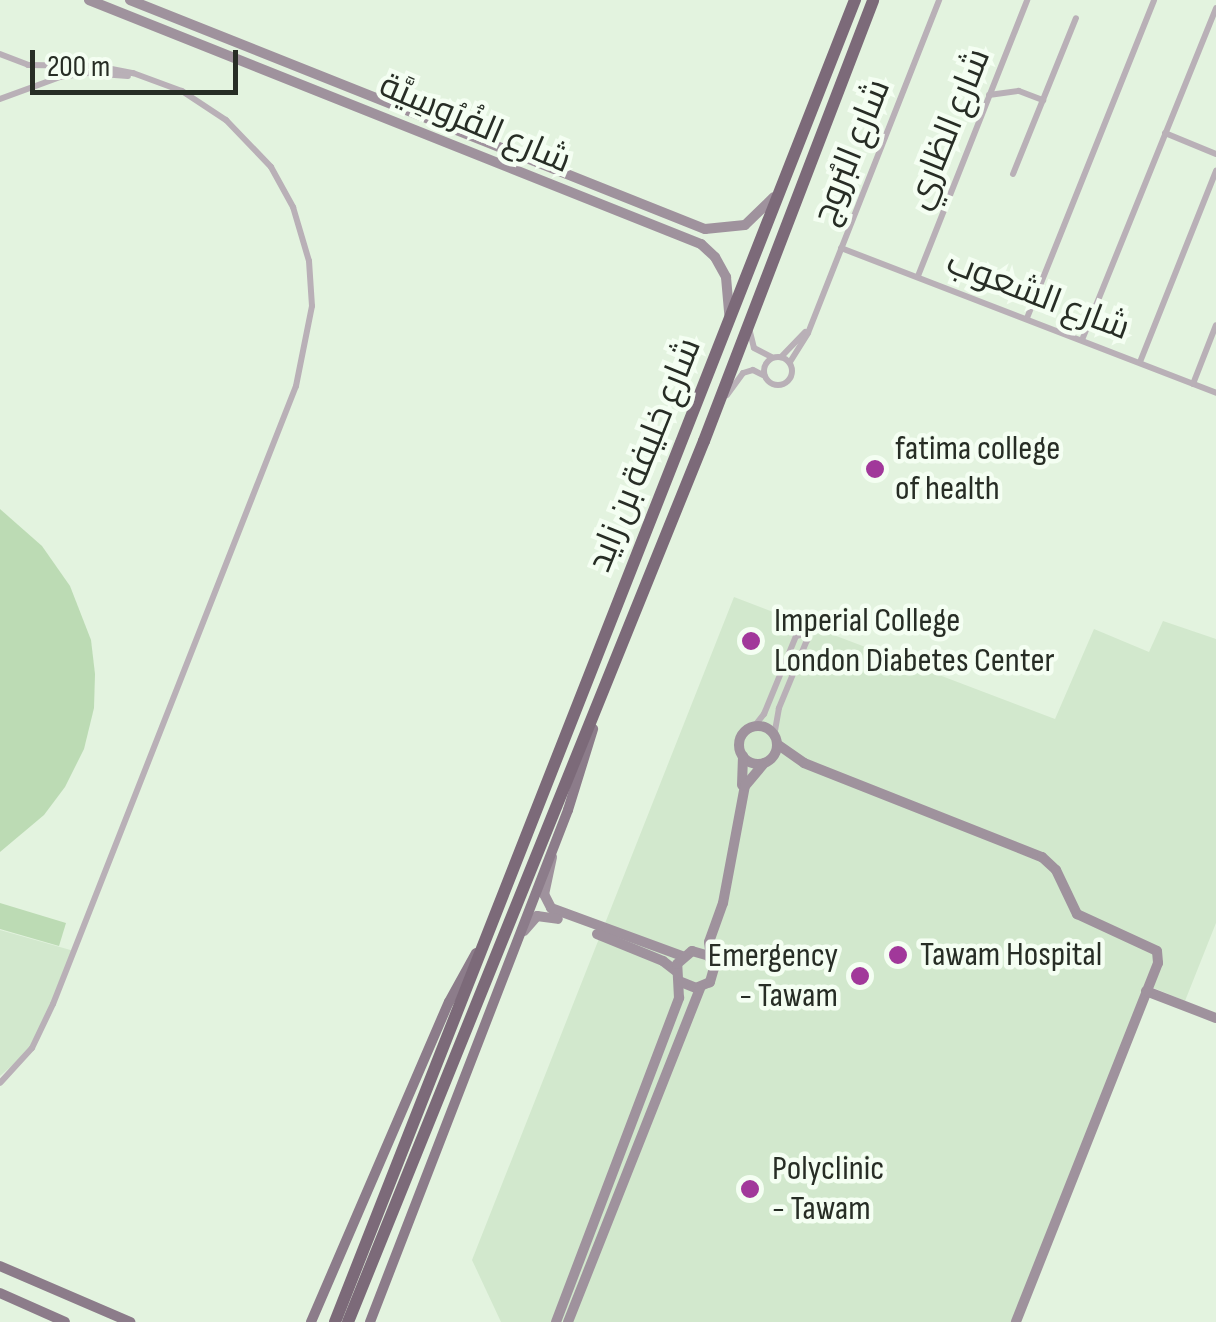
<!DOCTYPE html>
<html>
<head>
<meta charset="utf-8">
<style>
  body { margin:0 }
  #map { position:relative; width:1216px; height:1322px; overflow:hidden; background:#e3f3df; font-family:"Sofia Sans Condensed",Cairo,sans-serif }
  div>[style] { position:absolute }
  .built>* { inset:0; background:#d2e8cd }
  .green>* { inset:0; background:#bcdbb4 }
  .street>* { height:6px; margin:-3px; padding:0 3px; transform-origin:3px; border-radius:3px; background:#b9b0b7 }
  .street>.ring { margin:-3px; padding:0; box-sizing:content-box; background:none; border:6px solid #b9b0b7; border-radius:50% }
  .secondary>* { height:10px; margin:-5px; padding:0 5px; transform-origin:5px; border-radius:5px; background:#9f929d }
  .secondary>.ring { margin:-5px; padding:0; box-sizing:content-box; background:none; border:10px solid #9f929d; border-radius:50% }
  .primary>* { height:10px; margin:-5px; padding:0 5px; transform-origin:5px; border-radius:5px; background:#8c7c8a }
  .highway>* { height:12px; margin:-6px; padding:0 6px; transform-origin:6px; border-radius:6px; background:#7c6a79 }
  .dots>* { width:28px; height:28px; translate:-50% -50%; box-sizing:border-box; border:5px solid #f4fef2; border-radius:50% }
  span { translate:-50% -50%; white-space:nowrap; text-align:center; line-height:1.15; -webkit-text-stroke:9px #f4fef2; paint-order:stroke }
  .street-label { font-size:35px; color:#272d25 }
  .poi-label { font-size:35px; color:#272d25 }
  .left { translate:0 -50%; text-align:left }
  .right { translate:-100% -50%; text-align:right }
  .scale { position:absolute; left:30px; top:50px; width:208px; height:45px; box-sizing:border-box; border:5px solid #272d25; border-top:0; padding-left:12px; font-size:30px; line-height:35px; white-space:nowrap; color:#272d25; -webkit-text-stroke:8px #f4fef2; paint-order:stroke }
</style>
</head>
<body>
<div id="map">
  <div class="built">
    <div style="clip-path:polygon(734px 597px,1055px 719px,1094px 629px,1149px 652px,1163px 621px,1216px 639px,1216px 923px,1185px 1001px,1149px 986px,1012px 1322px,501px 1322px,472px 1260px)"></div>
    <div style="clip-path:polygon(0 930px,74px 951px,32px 1048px,0 1076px)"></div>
  </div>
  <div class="green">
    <div style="clip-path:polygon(0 509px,42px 546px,70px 586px,91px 640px,95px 674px,94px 708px,84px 749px,65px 787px,44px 815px,0 852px)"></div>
    <div style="clip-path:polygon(0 903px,66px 923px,59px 946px,0 929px)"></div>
  </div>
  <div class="street">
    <div style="left:0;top:54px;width:30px;rotate:21deg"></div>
    <div style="left:28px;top:65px;width:68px;rotate:0.8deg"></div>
    <div style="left:96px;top:66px;width:38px;rotate:11deg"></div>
    <div style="left:133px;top:73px;width:52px;rotate:20.2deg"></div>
    <div style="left:182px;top:91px;width:53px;rotate:33.4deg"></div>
    <div style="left:226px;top:120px;width:65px;rotate:46.2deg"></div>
    <div style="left:271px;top:167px;width:46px;rotate:61.2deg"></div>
    <div style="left:293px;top:207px;width:56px;rotate:73.5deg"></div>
    <div style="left:309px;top:261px;width:45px;rotate:86.2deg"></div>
    <div style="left:312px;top:306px;width:82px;rotate:101.3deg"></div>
    <div style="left:296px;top:386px;width:664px;rotate:111.46deg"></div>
    <div style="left:53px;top:1004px;width:49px;rotate:115.5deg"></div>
    <div style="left:32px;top:1048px;width:47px;rotate:132.4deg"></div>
    <div style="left:989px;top:95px;width:30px;rotate:-8deg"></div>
    <div style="left:1019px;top:91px;width:26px;rotate:21deg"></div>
    <div style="left:0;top:99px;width:64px;rotate:-20.1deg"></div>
    <div style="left:60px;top:77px;width:28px;rotate:-8deg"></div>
    <div style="left:88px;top:73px;width:40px;rotate:4.3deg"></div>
    <div style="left:1165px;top:133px;width:55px;rotate:22.4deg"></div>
    <div style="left:1013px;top:174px;width:168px;rotate:-68deg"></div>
    <div style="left:841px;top:248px;width:402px;rotate:21.1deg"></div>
    <div style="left:918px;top:276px;width:297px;rotate:-68.4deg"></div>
    <div style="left:1027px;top:318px;width:342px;rotate:-68.2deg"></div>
    <div style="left:750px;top:332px;width:16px;rotate:76deg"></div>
    <div style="left:754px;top:348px;width:20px;rotate:27deg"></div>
    <div style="left:1082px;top:340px;width:358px;rotate:-68deg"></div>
    <div class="ring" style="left:764px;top:357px;width:22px;height:22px"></div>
    <div style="left:781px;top:357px;width:35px;rotate:-46deg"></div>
    <div style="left:790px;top:362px;width:34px;rotate:-58deg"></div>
    <div style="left:808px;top:333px;width:358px;rotate:-68.5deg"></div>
    <div style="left:1140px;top:362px;width:206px;rotate:-68.3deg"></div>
    <div style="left:1193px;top:384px;width:63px;rotate:-68.7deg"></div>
    <div style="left:727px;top:395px;width:27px;rotate:-54deg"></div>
    <div style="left:743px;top:373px;width:10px;rotate:-17deg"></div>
    <div style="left:753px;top:370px;width:13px;rotate:27deg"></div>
    <div style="left:753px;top:728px;width:18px;rotate:-52deg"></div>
    <div style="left:764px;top:714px;width:84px;rotate:-67.7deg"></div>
    <div style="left:796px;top:636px;width:8px;rotate:-14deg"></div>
    <div style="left:804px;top:634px;width:7px;rotate:63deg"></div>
    <div style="left:807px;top:640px;width:74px;rotate:112.4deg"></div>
    <div style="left:779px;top:708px;width:27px;rotate:100deg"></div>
  </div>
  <div class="secondary">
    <div style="left:89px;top:0;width:659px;rotate:21.74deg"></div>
    <div style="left:701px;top:244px;width:19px;rotate:43deg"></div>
    <div style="left:715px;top:257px;width:23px;rotate:61deg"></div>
    <div style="left:726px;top:277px;width:38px;rotate:85deg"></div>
    <div style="left:130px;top:0;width:619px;rotate:21.72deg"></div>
    <div style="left:705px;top:229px;width:40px;rotate:-5.7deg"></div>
    <div style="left:745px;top:225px;width:40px;rotate:-44deg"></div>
    <div class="ring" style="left:739px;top:726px;width:28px;height:28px"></div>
    <div style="left:777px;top:744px;width:33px;rotate:35deg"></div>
    <div style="left:804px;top:763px;width:256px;rotate:21.6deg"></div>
    <div style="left:1042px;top:857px;width:19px;rotate:43deg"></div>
    <div style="left:1056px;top:870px;width:49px;rotate:64.5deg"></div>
    <div style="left:1077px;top:914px;width:88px;rotate:24.8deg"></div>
    <div style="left:1157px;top:951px;width:12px;rotate:85deg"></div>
    <div style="left:1158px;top:963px;width:386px;rotate:111.6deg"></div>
    <div style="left:742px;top:785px;width:29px;rotate:-88deg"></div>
    <div style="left:552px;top:857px;width:38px;rotate:102deg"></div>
    <div style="left:544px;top:894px;width:16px;rotate:63deg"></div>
    <div style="left:551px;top:908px;width:140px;rotate:20.1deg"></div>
    <div style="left:524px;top:931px;width:20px;rotate:-49deg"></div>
    <div style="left:537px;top:916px;width:21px;rotate:8deg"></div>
    <div style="left:597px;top:934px;width:71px;rotate:22.2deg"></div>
    <div style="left:663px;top:961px;width:16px;rotate:38deg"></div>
    <div style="left:711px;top:958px;width:16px;rotate:-97deg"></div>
    <div style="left:709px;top:942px;width:41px;rotate:-70.3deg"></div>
    <div style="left:723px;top:903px;width:119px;rotate:-79.4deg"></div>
    <div style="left:745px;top:786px;width:30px;rotate:-50deg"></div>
    <div style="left:1146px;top:991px;width:75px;rotate:21.1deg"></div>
    <div style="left:556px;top:1322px;width:347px;rotate:-69.2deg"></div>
    <div style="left:679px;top:998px;width:34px;rotate:-93deg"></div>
    <div style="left:677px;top:964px;width:20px;rotate:-41deg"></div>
    <div style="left:692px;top:951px;width:18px;rotate:16deg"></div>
    <div style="left:709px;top:956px;width:13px;rotate:67deg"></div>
    <div style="left:714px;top:968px;width:15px;rotate:106deg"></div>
    <div style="left:710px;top:982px;width:15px;rotate:157deg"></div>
    <div style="left:696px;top:988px;width:16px;rotate:-158deg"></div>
    <div style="left:568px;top:1322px;width:359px;rotate:-68.4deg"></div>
  </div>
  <div class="primary">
    <div style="left:0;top:1266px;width:142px;rotate:23.3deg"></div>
    <div style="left:0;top:1293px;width:71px;rotate:24deg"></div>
    <div style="left:311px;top:1322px;width:348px;rotate:-66.7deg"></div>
    <div style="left:449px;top:1002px;width:56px;rotate:-61.1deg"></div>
    <div style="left:370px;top:1322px;width:549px;rotate:-68.86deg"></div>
    <div style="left:568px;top:810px;width:85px;rotate:-72.8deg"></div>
  </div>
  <div class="highway">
    <div style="left:335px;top:1322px;width:1421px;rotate:-68.53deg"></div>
    <div style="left:348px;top:1322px;width:950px;rotate:-68deg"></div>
    <div style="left:704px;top:441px;width:472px;rotate:-69deg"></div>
  </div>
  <div class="dots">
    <div style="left:875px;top:469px;background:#a1389a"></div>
    <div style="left:751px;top:641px;background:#a1389a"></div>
    <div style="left:898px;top:955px;background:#a1389a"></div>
    <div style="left:860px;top:976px;background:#a1389a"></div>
    <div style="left:750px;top:1189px;background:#a1389a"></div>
  </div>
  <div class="street-label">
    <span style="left:475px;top:124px;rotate:23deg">شارع الفُرُوسِيَّة</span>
    <span style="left:949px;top:129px;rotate:-68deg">شارع الظاري</span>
    <span style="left:852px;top:152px;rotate:-68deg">شارع البُروج</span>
    <span style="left:1038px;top:296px;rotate:21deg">شارع الشعوب</span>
    <span style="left:645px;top:455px;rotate:-68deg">شارع خليفة بن زايد</span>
  </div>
  <div class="poi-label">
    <span class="left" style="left:895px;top:469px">fatima college<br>of health</span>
    <span class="left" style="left:774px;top:641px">Imperial College<br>London Diabetes Center</span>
    <span class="left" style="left:920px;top:955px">Tawam Hospital</span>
    <span class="right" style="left:838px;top:976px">Emergency<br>- Tawam</span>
    <span class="left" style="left:772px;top:1189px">Polyclinic<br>- Tawam</span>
  </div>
  <div class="scale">200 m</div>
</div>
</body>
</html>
